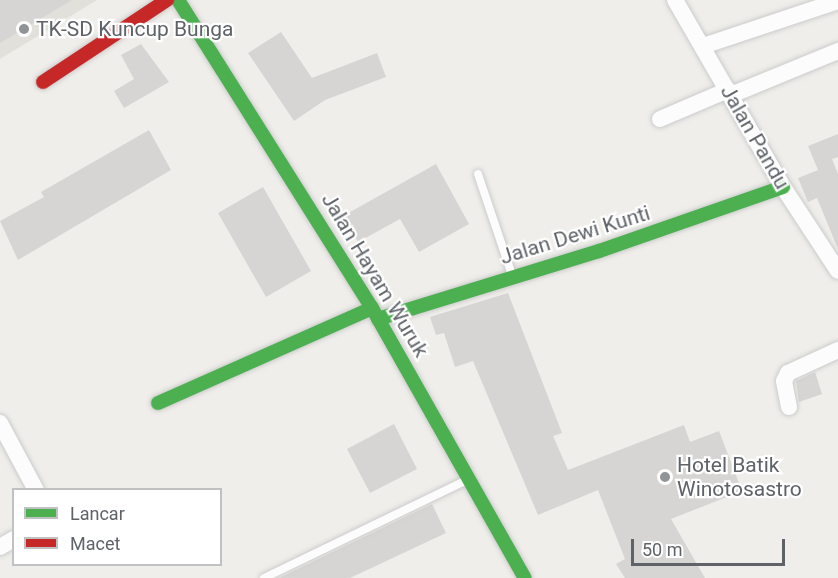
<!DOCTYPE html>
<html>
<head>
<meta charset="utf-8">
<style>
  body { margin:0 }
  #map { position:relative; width:838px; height:578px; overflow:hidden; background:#efeeea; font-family:Roboto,sans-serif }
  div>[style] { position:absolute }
  .education>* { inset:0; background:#e2e0da }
  .building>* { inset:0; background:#d6d5d3 }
  .roads { filter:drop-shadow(0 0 2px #cbcccc) drop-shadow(0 0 2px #cbcccc) }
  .lane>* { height:8px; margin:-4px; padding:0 4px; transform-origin:4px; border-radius:4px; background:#fdfcfc }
  .street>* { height:16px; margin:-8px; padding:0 8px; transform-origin:8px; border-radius:8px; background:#fdfcfc }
  .fast>* { height:14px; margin:-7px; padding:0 7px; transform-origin:7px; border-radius:7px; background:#4caf50 }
  .jam>* { height:14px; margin:-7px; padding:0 7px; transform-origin:7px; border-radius:7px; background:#c62828 }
  .dots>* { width:16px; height:16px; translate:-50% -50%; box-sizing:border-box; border:3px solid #fff; border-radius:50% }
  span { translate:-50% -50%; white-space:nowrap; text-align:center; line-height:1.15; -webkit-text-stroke:4.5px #fff; paint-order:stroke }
  .poi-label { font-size:21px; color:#5f6368 }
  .left { translate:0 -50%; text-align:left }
  .street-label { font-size:21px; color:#5f6368 }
  .legend { position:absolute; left:12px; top:488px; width:210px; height:78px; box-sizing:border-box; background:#fff; border:2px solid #bfc1c3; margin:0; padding:8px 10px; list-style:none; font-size:18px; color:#5f6368 }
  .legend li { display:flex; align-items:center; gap:12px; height:30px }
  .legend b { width:30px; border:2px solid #bfc1c3 }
  .scale { position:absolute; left:631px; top:539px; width:154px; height:27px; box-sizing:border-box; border:3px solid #5f6368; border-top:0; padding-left:8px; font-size:18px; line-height:21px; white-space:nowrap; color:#5f6368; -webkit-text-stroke:4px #fff; paint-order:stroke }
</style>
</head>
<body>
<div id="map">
  <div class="education">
    <div style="clip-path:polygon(0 0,97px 0,0 59px)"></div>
  </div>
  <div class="building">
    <div style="clip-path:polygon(0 0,72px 0,0 43px)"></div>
    <div style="clip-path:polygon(281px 32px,312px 78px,377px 53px,386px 77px,325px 100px,294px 121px,248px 53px)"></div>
    <div style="clip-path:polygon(141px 44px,169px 82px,124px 108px,114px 91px,134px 79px,121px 55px)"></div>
    <div style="clip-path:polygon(149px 130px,171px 170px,18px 260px,0 221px,44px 197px,41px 192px)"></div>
    <div style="clip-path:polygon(838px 134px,838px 157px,832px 159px,838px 174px,838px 249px,817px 198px,808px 202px,798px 178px,818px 170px,808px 146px)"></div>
    <div style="clip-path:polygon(436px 164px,469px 224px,419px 252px,400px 219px,358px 242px,343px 216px)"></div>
    <div style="clip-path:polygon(263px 187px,311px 271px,266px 297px,218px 213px)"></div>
    <div style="clip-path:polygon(508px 293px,562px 433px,553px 436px,568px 470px,684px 425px,690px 442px,719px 431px,742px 491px,671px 519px,705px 578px,625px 578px,616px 564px,625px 559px,598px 490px,538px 515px,473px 361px,455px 367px,444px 333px,436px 335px,430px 317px)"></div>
    <div style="clip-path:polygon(815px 372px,822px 394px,799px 402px,796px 381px)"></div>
    <div style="clip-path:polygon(394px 424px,417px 469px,370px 493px,347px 449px)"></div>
    <div style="clip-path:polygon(432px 504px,446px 533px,350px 578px,279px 578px)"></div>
  </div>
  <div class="roads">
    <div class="lane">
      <div style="left:478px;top:174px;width:107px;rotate:71.4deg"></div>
      <div style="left:264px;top:578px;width:228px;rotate:-25.8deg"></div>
    </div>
    <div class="street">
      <div style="left:675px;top:0;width:216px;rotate:60deg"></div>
      <div style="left:783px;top:187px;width:100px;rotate:56.8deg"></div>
      <div style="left:703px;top:46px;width:142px;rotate:-18.4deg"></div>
      <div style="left:731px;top:95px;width:116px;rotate:-22.4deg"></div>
      <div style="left:660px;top:119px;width:74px;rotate:-23.1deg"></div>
      <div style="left:789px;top:407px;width:26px;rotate:-101deg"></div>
      <div style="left:784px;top:381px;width:9px;rotate:-63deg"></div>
      <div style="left:788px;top:373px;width:55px;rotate:-24.7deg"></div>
      <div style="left:0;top:423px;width:76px;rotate:61.8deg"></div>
      <div style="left:0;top:547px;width:16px;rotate:-30deg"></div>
    </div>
    <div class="fast">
      <div style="left:178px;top:0;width:364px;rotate:57.8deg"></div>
      <div style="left:372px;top:308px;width:310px;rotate:60.5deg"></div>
      <div style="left:378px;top:319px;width:231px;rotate:-17.1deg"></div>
      <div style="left:599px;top:251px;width:195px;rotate:-19.2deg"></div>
      <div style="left:158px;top:403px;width:234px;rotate:-23.9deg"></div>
    </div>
    <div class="jam">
      <div style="left:43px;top:82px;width:149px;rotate:-33.5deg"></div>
    </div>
  </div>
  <div class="dots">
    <div style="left:24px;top:29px;background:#919496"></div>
    <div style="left:665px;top:477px;background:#919496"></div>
  </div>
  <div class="poi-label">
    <span class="left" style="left:36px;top:29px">TK-SD Kuncup Bunga</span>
    <span class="left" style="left:677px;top:477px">Hotel Batik<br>Winotosastro</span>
  </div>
  <div class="street-label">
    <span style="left:755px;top:137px;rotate:60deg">Jalan Pandu</span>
    <span style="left:575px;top:235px;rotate:-17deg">Jalan Dewi Kunti</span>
    <span style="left:375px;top:275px;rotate:59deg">Jalan Hayam Wuruk</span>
  </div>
  <ul class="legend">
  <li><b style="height:8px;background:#4caf50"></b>Lancar</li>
  <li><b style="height:8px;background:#c62828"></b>Macet</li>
  </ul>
  <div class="scale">50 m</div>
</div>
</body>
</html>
